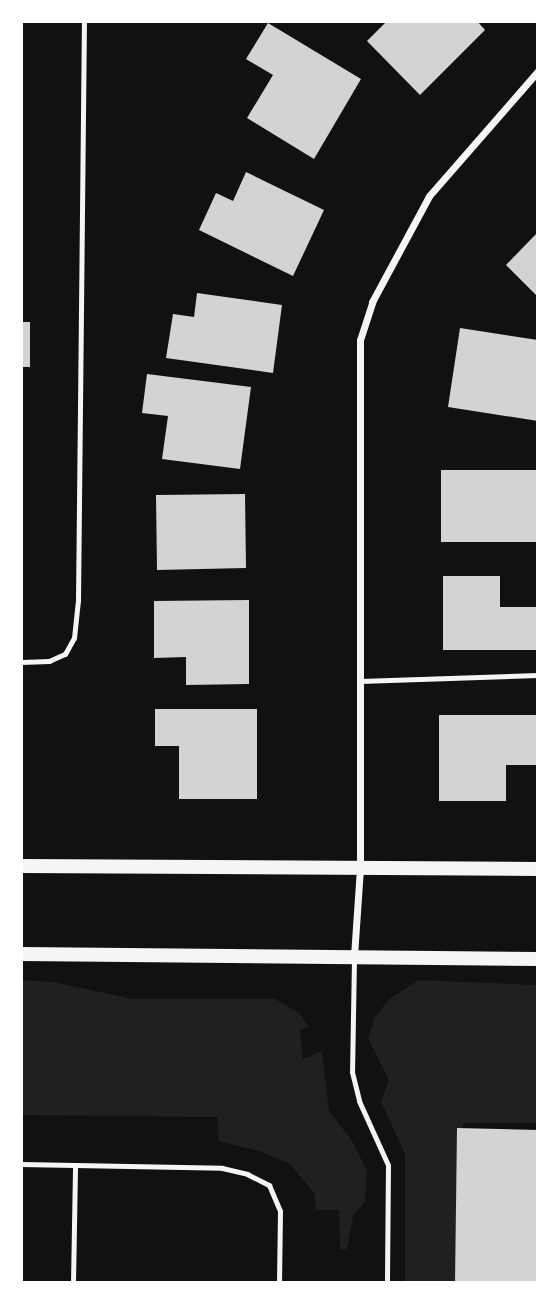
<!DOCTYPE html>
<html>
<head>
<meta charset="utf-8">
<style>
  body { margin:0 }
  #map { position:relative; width:559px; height:1304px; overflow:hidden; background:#111; font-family:Barlow,sans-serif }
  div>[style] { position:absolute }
  .green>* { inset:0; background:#202020 }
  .building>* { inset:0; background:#d3d3d3 }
  .service>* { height:5px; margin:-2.5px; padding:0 2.5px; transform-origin:2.5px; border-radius:2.5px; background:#f5f5f5 }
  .minor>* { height:7px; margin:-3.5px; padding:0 3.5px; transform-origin:3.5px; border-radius:3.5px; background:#f5f5f5 }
  .secondary>* { height:14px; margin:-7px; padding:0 7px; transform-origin:7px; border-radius:7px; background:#f5f5f5 }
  span { translate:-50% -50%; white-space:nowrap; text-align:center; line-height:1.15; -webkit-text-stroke:7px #fff; paint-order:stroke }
  .frame { position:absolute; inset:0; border:23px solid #fff; pointer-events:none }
</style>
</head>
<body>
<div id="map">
  <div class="green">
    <div style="clip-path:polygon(21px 980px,54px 982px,132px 999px,275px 999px,299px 1013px,309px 1027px,300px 1030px,303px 1059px,322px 1051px,329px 1111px,352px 1141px,367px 1171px,365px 1201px,353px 1216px,347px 1249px,340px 1249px,339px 1210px,316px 1210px,314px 1193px,290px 1164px,259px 1151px,219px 1141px,217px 1117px,21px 1115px)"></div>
    <div style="clip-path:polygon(419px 980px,538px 985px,538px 1123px,463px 1123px,460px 1283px,405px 1283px,405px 1154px,381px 1102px,389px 1080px,368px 1038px,374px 1019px,389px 999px)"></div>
  </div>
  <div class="building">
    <div style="clip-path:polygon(387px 21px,477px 21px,485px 30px,420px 95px,367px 41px)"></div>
    <div style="clip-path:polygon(268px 23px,361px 79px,314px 159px,247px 118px,273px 75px,246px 59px)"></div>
    <div style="clip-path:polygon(246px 172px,324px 210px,293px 276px,199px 230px,216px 193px,233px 201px)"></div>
    <div style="clip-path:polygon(538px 232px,538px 297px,506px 265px)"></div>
    <div style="clip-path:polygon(197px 293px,282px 305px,273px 373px,166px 358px,173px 314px,194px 317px)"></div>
    <div style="clip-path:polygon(21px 322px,30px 322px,30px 367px,21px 367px)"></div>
    <div style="clip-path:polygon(460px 328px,538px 340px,538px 421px,448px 407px)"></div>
    <div style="clip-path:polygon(147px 374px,251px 387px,240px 469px,162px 459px,168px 416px,142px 413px)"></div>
    <div style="clip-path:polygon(441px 470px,538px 470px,538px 542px,441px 542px)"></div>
    <div style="clip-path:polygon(245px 494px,246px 568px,157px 570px,156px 495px)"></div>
    <div style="clip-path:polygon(443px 576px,500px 576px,500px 607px,538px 607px,538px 650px,443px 650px)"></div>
    <div style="clip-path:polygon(249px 600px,249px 684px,186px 685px,186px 657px,154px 658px,154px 601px)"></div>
    <div style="clip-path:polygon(155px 709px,257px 709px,257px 799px,179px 799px,179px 746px,155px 746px)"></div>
    <div style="clip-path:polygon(439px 715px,538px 715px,538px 765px,506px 765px,506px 801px,439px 801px)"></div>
    <div style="clip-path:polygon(457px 1128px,538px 1130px,538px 1283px,455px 1283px)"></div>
  </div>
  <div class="service">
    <div style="left:21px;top:662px;width:28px;rotate:-2deg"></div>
    <div style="left:49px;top:661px;width:17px;rotate:-24deg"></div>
    <div style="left:65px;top:654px;width:18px;rotate:-61deg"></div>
    <div style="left:74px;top:638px;width:37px;rotate:-84deg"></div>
    <div style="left:78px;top:601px;width:580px;rotate:-89.41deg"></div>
    <div style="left:360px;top:681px;width:178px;rotate:-1.9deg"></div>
    <div style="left:354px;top:959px;width:113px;rotate:91deg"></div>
    <div style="left:352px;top:1072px;width:30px;rotate:76deg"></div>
    <div style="left:359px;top:1101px;width:70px;rotate:65.6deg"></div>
    <div style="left:388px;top:1165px;width:118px;rotate:90.5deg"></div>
    <div style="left:21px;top:1164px;width:201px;rotate:1.1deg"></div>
    <div style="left:222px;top:1168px;width:26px;rotate:13deg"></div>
    <div style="left:247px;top:1174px;width:25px;rotate:27deg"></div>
    <div style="left:269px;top:1185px;width:28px;rotate:67deg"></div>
    <div style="left:280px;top:1211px;width:72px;rotate:90.8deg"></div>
    <div style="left:73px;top:1283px;width:118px;rotate:-89deg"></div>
  </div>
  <div class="minor">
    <div style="left:354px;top:956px;width:88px;rotate:-86.1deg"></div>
    <div style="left:360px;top:868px;width:528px;rotate:-90deg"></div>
    <div style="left:360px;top:340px;width:40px;rotate:-72deg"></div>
    <div style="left:372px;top:302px;width:120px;rotate:-61.7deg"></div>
    <div style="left:429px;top:196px;width:166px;rotate:-48.9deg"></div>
  </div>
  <div class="secondary">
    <div style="left:21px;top:866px;width:517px;rotate:0.33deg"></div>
    <div style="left:21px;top:954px;width:517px;rotate:0.55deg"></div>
  </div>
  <div class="frame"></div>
</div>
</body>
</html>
